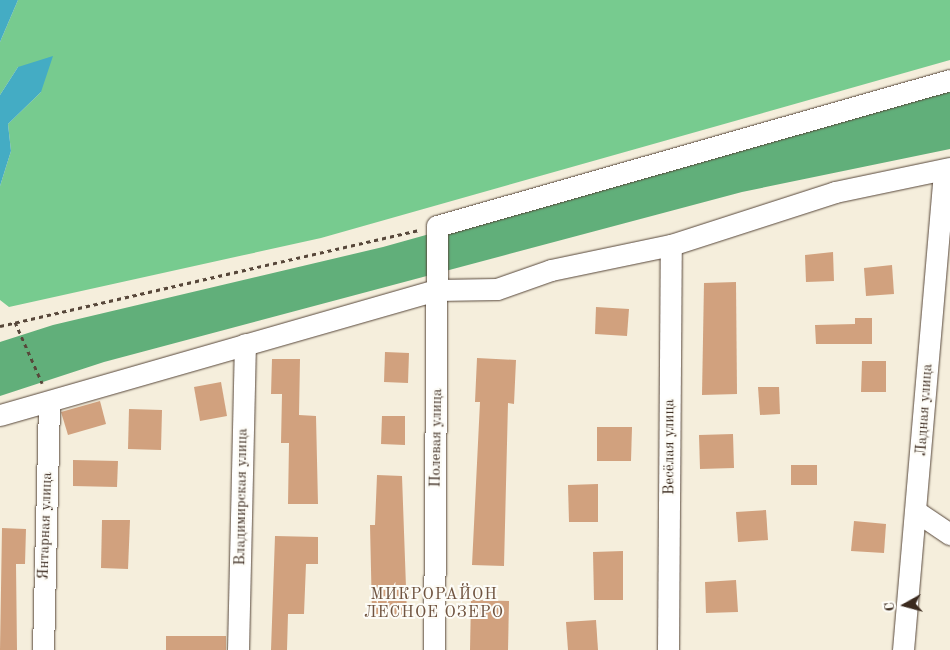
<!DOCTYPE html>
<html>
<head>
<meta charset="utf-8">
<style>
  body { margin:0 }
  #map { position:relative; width:950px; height:650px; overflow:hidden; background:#f5eedc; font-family:"Old Standard TT",serif }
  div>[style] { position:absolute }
  .green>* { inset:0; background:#77cb8f }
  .forest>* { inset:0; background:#61af7a }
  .water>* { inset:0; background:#44acc4 }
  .building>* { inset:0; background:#d1a17e }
  .path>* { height:3px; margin-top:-1.5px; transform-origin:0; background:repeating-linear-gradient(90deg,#57473a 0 4px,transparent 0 8px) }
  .roads { filter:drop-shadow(0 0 1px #57473a) drop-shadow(0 0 1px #57473a) }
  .minor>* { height:21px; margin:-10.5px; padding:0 10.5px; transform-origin:10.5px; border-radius:10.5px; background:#fff }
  span { translate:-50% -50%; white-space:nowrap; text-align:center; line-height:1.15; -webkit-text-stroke:4px #fdfcf7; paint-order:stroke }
  .street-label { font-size:15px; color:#3b2a1e }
  .neighbourhood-label { font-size:16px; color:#705440; letter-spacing:1px }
  .north { position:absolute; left:880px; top:580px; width:50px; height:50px; -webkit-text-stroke:4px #fdfcf7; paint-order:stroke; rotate:263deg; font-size:14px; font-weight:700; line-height:20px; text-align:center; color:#3b2a1e }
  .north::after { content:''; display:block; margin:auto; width:18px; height:22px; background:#3b2a1e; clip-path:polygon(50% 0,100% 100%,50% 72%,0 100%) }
</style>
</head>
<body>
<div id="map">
  <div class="green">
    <div style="clip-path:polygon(18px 0,950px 0,950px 60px,321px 238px,9px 307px,0 300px,0 186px,11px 151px,8px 124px,41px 92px,18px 67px,0 95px,0 42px)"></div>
  </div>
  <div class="forest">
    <div style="clip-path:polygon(950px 89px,950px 149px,742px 192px,104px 362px,0 396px,0 342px,53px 325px,383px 247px)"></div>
  </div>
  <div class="water">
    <div style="clip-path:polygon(0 0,18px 0,0 42px)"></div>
    <div style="clip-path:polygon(53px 56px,41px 92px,8px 124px,11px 151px,0 186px,0 95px,18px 67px)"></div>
  </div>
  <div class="building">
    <div style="clip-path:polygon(833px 252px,834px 281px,806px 282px,805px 255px)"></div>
    <div style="clip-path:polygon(892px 265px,894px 294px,866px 296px,864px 268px)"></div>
    <div style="clip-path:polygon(736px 282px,737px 394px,702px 395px,704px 283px)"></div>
    <div style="clip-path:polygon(596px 307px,629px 309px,627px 336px,595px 334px)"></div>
    <div style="clip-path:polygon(855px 318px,872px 318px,872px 344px,816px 344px,815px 325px,855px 324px)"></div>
    <div style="clip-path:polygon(385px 352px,409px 353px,408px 383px,384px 382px)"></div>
    <div style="clip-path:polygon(477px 358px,516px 360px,514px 404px,508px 403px,504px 566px,472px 565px,480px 402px,475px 402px)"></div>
    <div style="clip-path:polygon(272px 359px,300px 359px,299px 415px,316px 416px,318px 504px,288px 504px,289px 443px,281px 443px,282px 394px,271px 394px)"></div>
    <div style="clip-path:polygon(862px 361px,886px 361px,886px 392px,861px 392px)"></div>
    <div style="clip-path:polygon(221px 382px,227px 416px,200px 421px,194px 387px)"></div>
    <div style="clip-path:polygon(758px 387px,779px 387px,780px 414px,760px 415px)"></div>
    <div style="clip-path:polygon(100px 401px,106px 424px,68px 435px,61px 412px)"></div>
    <div style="clip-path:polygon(129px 409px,162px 410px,161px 450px,128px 449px)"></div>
    <div style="clip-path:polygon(382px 416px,405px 416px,405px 445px,381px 444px)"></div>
    <div style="clip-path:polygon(597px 427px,632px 427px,631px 461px,597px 461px)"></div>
    <div style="clip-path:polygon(733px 434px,734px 468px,700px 469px,699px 435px)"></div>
    <div style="clip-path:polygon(73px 460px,118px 461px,117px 487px,73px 486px)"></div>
    <div style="clip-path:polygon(791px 465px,817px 465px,817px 485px,791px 485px)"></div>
    <div style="clip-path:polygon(377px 475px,402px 476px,407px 615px,372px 614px,370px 525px,375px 525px)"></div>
    <div style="clip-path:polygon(598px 484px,598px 522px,569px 522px,568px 485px)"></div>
    <div style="clip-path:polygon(766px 510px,768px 540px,738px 542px,736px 512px)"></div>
    <div style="clip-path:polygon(102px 520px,130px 520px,128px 569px,101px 568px)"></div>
    <div style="clip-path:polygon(854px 521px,886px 524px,884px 553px,851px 551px)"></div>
    <div style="clip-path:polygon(2px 528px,26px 529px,25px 564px,16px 564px,17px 650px,0 650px)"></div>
    <div style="clip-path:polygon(275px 536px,318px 537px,318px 564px,306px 564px,304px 614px,288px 614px,287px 650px,271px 650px)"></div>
    <div style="clip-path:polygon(623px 551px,623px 600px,594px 600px,593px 552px)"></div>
    <div style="clip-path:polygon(736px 580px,738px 612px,706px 613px,705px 582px)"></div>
    <div style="clip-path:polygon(471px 600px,509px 601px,508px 650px,470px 650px)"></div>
    <div style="clip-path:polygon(596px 620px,598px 650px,568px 650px,566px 622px)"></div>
    <div style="clip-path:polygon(166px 636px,226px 636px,226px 650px,166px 650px)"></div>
  </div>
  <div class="path">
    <div style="left:15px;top:322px;width:67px;rotate:66.1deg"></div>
    <div style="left:0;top:326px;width:430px;rotate:-12.9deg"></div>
  </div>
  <div class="roads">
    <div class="minor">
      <div style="left:0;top:415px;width:455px;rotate:-16deg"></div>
      <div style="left:437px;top:290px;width:60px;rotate:-1deg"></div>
      <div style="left:497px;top:289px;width:57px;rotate:-19.4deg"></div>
      <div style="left:551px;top:270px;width:123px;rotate:-11.8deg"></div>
      <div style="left:671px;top:245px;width:172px;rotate:-17.9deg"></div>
      <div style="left:835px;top:192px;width:117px;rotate:-11.8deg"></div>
      <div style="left:917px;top:512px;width:40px;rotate:34deg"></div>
      <div style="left:43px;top:650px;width:248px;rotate:-88.6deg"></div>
      <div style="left:238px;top:650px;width:306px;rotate:-88.7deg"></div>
      <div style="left:434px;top:650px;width:424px;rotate:-89.6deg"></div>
      <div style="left:437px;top:226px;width:533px;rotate:-15.89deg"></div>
      <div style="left:668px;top:650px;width:405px;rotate:-89.6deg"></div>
      <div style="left:903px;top:650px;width:482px;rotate:-85.1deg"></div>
    </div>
  </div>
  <div class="street-label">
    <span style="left:925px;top:410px;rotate:-86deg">Ладная улица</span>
    <span style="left:437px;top:438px;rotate:-89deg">Полевая улица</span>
    <span style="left:670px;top:447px;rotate:-90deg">Весёлая улица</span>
    <span style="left:242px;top:497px;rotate:-89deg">Владимирская улица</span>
    <span style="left:46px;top:526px;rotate:-88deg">Янтарная улица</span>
  </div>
  <div class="neighbourhood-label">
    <span style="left:434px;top:604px">МИКРОРАЙОН<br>ЛЕСНОЕ ОЗЕРО</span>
  </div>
  <div class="north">С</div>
</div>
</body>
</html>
